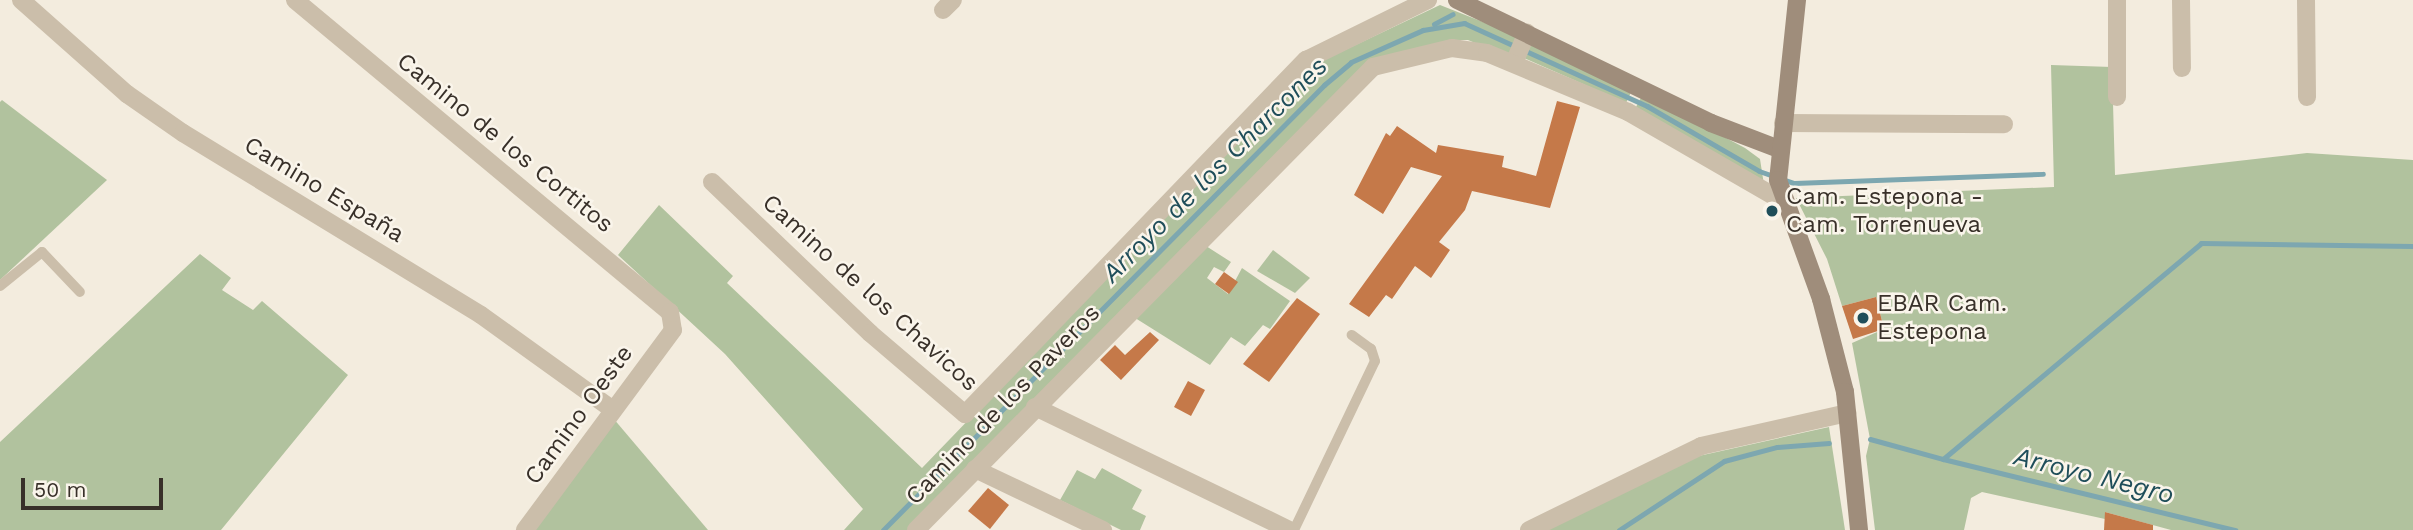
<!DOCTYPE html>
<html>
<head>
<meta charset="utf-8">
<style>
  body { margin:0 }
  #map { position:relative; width:2413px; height:530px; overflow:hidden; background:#f3ecde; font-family:"Work Sans",sans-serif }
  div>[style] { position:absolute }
  .green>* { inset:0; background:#b1c29e }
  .stream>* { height:5px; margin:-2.5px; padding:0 2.5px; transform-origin:2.5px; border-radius:2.5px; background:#7da7b0 }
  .building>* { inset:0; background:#c57949 }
  .lane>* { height:10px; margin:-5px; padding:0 5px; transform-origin:5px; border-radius:5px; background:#cbbeaa }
  .street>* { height:18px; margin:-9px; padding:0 9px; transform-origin:9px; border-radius:9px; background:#cbbeaa }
  .secondary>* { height:18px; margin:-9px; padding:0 9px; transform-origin:9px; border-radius:9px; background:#9f8d7b }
  .dots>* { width:19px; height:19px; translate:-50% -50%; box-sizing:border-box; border:4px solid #faf5eb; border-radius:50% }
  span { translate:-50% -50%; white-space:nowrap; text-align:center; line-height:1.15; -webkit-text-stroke:5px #faf5eb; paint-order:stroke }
  .street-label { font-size:24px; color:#383029 }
  .poi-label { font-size:24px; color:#383029 }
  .left { translate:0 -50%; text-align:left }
  .water-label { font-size:26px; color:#1f4e5a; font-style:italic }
  .scale { position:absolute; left:21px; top:478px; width:142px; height:32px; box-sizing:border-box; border:4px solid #383029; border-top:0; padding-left:9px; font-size:21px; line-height:24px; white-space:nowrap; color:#383029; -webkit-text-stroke:5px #faf5eb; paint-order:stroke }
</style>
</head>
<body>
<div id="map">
  <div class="green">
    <div style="clip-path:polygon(1440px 5px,1521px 37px,1511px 58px,1468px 40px,1452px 40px,1370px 62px,908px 530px,844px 530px,863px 509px,725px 354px,618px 255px,659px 205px,733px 276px,727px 283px,922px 468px,1309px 67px)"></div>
    <div style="clip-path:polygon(1529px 42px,1632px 90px,1626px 103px,1522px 57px)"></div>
    <div style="clip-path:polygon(2051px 65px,2112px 67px,2115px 175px,2307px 153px,2413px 160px,2413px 530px,2171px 530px,2105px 512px,2105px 519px,1982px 492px,1971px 498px,1964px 530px,1875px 530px,1866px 456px,1870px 439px,1852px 343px,1884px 329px,1876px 297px,1842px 306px,1827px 259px,1796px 198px,2054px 187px)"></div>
    <div style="clip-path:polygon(1643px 94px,1745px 148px,1760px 159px,1764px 185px,1636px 107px)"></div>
    <div style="clip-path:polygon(2px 100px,107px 180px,0 280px,0 102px)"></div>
    <div style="clip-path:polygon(1206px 246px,1231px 262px,1224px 272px,1214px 267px,1207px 278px,1228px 294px,1242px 268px,1290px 301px,1270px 329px,1263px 325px,1245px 346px,1231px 337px,1210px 365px,1132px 316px)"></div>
    <div style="clip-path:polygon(1273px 250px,1310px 278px,1295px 293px,1257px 271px)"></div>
    <div style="clip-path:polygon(200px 254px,231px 278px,222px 290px,253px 310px,262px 301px,348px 375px,221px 530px,0 530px,0 442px)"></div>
    <div style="clip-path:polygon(613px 418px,708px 530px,531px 530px)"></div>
    <div style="clip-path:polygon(1829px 427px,1845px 530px,1545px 530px,1694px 457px)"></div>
    <div style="clip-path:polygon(1102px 468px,1142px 490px,1132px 509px,1146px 516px,1140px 530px,1121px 530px,1060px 500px,1077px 470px,1095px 479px)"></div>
  </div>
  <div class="stream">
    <div style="left:1434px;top:24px;width:21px;rotate:-28deg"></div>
    <div style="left:1870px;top:439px;width:76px;rotate:15.3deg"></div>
    <div style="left:1943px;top:459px;width:336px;rotate:-39.9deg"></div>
    <div style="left:2201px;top:243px;width:212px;rotate:0.8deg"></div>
    <div style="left:1943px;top:459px;width:301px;rotate:13.7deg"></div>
    <div style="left:883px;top:530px;width:627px;rotate:-45.26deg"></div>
    <div style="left:1324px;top:85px;width:35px;rotate:-40deg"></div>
    <div style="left:1351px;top:62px;width:79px;rotate:-24deg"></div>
    <div style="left:1423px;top:30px;width:42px;rotate:-9.7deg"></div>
    <div style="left:1464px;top:23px;width:201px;rotate:24.4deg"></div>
    <div style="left:1647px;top:106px;width:129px;rotate:30.1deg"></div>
    <div style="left:1759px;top:171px;width:37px;rotate:19deg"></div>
    <div style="left:1794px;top:183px;width:249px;rotate:-2.1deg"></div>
    <div style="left:1619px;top:530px;width:126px;rotate:-33.3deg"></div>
    <div style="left:1724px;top:461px;width:55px;rotate:-14.8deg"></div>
    <div style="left:1777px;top:447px;width:52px;rotate:-4.4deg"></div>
  </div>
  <div class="building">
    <div style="clip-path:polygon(1557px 101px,1580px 107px,1550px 208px,1472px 191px,1465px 210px,1439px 242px,1450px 250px,1431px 278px,1415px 266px,1392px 299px,1386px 295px,1369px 317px,1349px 304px,1442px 176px,1411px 167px,1383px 214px,1354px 195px,1386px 133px,1390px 136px,1397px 126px,1436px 153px,1438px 145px,1504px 156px,1502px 167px,1536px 176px)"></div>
    <div style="clip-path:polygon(1224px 272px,1238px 282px,1229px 294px,1215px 284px)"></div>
    <div style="clip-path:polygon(1876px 297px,1884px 329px,1853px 339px,1842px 306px)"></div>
    <div style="clip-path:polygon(1297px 298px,1320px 314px,1269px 382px,1243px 364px)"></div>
    <div style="clip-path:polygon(1150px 332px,1159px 340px,1121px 380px,1100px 360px,1115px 345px,1125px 355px)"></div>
    <div style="clip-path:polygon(1188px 381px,1205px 390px,1191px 416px,1174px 407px)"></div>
    <div style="clip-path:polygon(988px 488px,1009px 505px,990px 529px,968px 511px)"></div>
    <div style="clip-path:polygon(2105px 512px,2153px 525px,2153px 530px,2104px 530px)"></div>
  </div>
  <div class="lane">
    <div style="left:0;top:286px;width:54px;rotate:-39deg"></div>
    <div style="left:42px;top:252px;width:55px;rotate:46.5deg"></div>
    <div style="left:1294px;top:530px;width:187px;rotate:-64.4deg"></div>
    <div style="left:1375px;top:361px;width:13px;rotate:-108deg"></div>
    <div style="left:1371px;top:349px;width:24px;rotate:-144deg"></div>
  </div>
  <div class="street">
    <div style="left:21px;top:0;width:142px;rotate:41.6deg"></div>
    <div style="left:127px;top:94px;width:68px;rotate:34.9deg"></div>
    <div style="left:183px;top:133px;width:349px;rotate:31.4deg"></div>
    <div style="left:481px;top:315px;width:161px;rotate:35.7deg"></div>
    <div style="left:295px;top:0;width:488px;rotate:39.8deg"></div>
    <div style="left:670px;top:312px;width:18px;rotate:81deg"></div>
    <div style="left:673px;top:330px;width:249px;rotate:126.5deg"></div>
    <div style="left:2117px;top:0;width:97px;rotate:90deg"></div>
    <div style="left:2181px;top:0;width:68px;rotate:89.2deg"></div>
    <div style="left:2306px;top:0;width:97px;rotate:89.4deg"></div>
    <div style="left:943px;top:10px;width:14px;rotate:-45deg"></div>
    <div style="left:1514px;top:63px;width:33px;rotate:-67deg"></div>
    <div style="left:1783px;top:123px;width:221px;rotate:0.3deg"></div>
    <div style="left:712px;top:182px;width:219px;rotate:43.7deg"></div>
    <div style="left:870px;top:333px;width:125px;rotate:40.5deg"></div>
    <div style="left:965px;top:414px;width:492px;rotate:-46.1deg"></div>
    <div style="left:1306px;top:60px;width:136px;rotate:-26.2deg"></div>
    <div style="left:1035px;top:407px;width:282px;rotate:25.8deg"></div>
    <div style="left:975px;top:469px;width:142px;rotate:25.5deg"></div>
    <div style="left:916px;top:530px;width:651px;rotate:-45.37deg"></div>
    <div style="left:1373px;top:67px;width:81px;rotate:-13.5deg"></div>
    <div style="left:1452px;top:48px;width:35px;rotate:8deg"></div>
    <div style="left:1487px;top:53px;width:153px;rotate:22.7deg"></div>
    <div style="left:1628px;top:112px;width:178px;rotate:30deg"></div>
    <div style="left:1529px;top:530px;width:191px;rotate:-26deg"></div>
    <div style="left:1701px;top:446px;width:150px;rotate:-12.7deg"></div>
  </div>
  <div class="secondary">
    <div style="left:1457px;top:0;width:282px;rotate:25.8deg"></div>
    <div style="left:1711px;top:123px;width:73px;rotate:20.9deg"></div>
    <div style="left:1797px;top:0;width:181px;rotate:96deg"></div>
    <div style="left:1778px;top:180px;width:127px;rotate:70.1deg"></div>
    <div style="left:1821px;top:299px;width:96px;rotate:75.5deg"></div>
    <div style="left:1845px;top:392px;width:139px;rotate:84.2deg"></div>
  </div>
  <div class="dots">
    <div style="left:1772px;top:211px;background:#1f4e5a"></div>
    <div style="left:1863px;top:318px;background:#1f4e5a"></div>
  </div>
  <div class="street-label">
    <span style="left:505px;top:143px;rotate:39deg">Camino de los Cortitos</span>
    <span style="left:324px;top:190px;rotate:31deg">Camino España</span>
    <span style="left:870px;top:293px;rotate:42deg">Camino de los Chavicos</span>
    <span style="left:1003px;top:405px;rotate:-46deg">Camino de los Paveros</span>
    <span style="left:579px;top:415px;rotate:-54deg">Camino Oeste</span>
  </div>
  <div class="poi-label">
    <span class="left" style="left:1786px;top:211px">Cam. Estepona -<br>Cam. Torrenueva</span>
    <span class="left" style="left:1877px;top:318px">EBAR Cam.<br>Estepona</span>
  </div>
  <div class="water-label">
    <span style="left:1215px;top:170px;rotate:-45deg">Arroyo de los Charcones</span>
    <span style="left:2094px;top:476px;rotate:14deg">Arroyo Negro</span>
  </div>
  <div class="scale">50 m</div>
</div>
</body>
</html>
